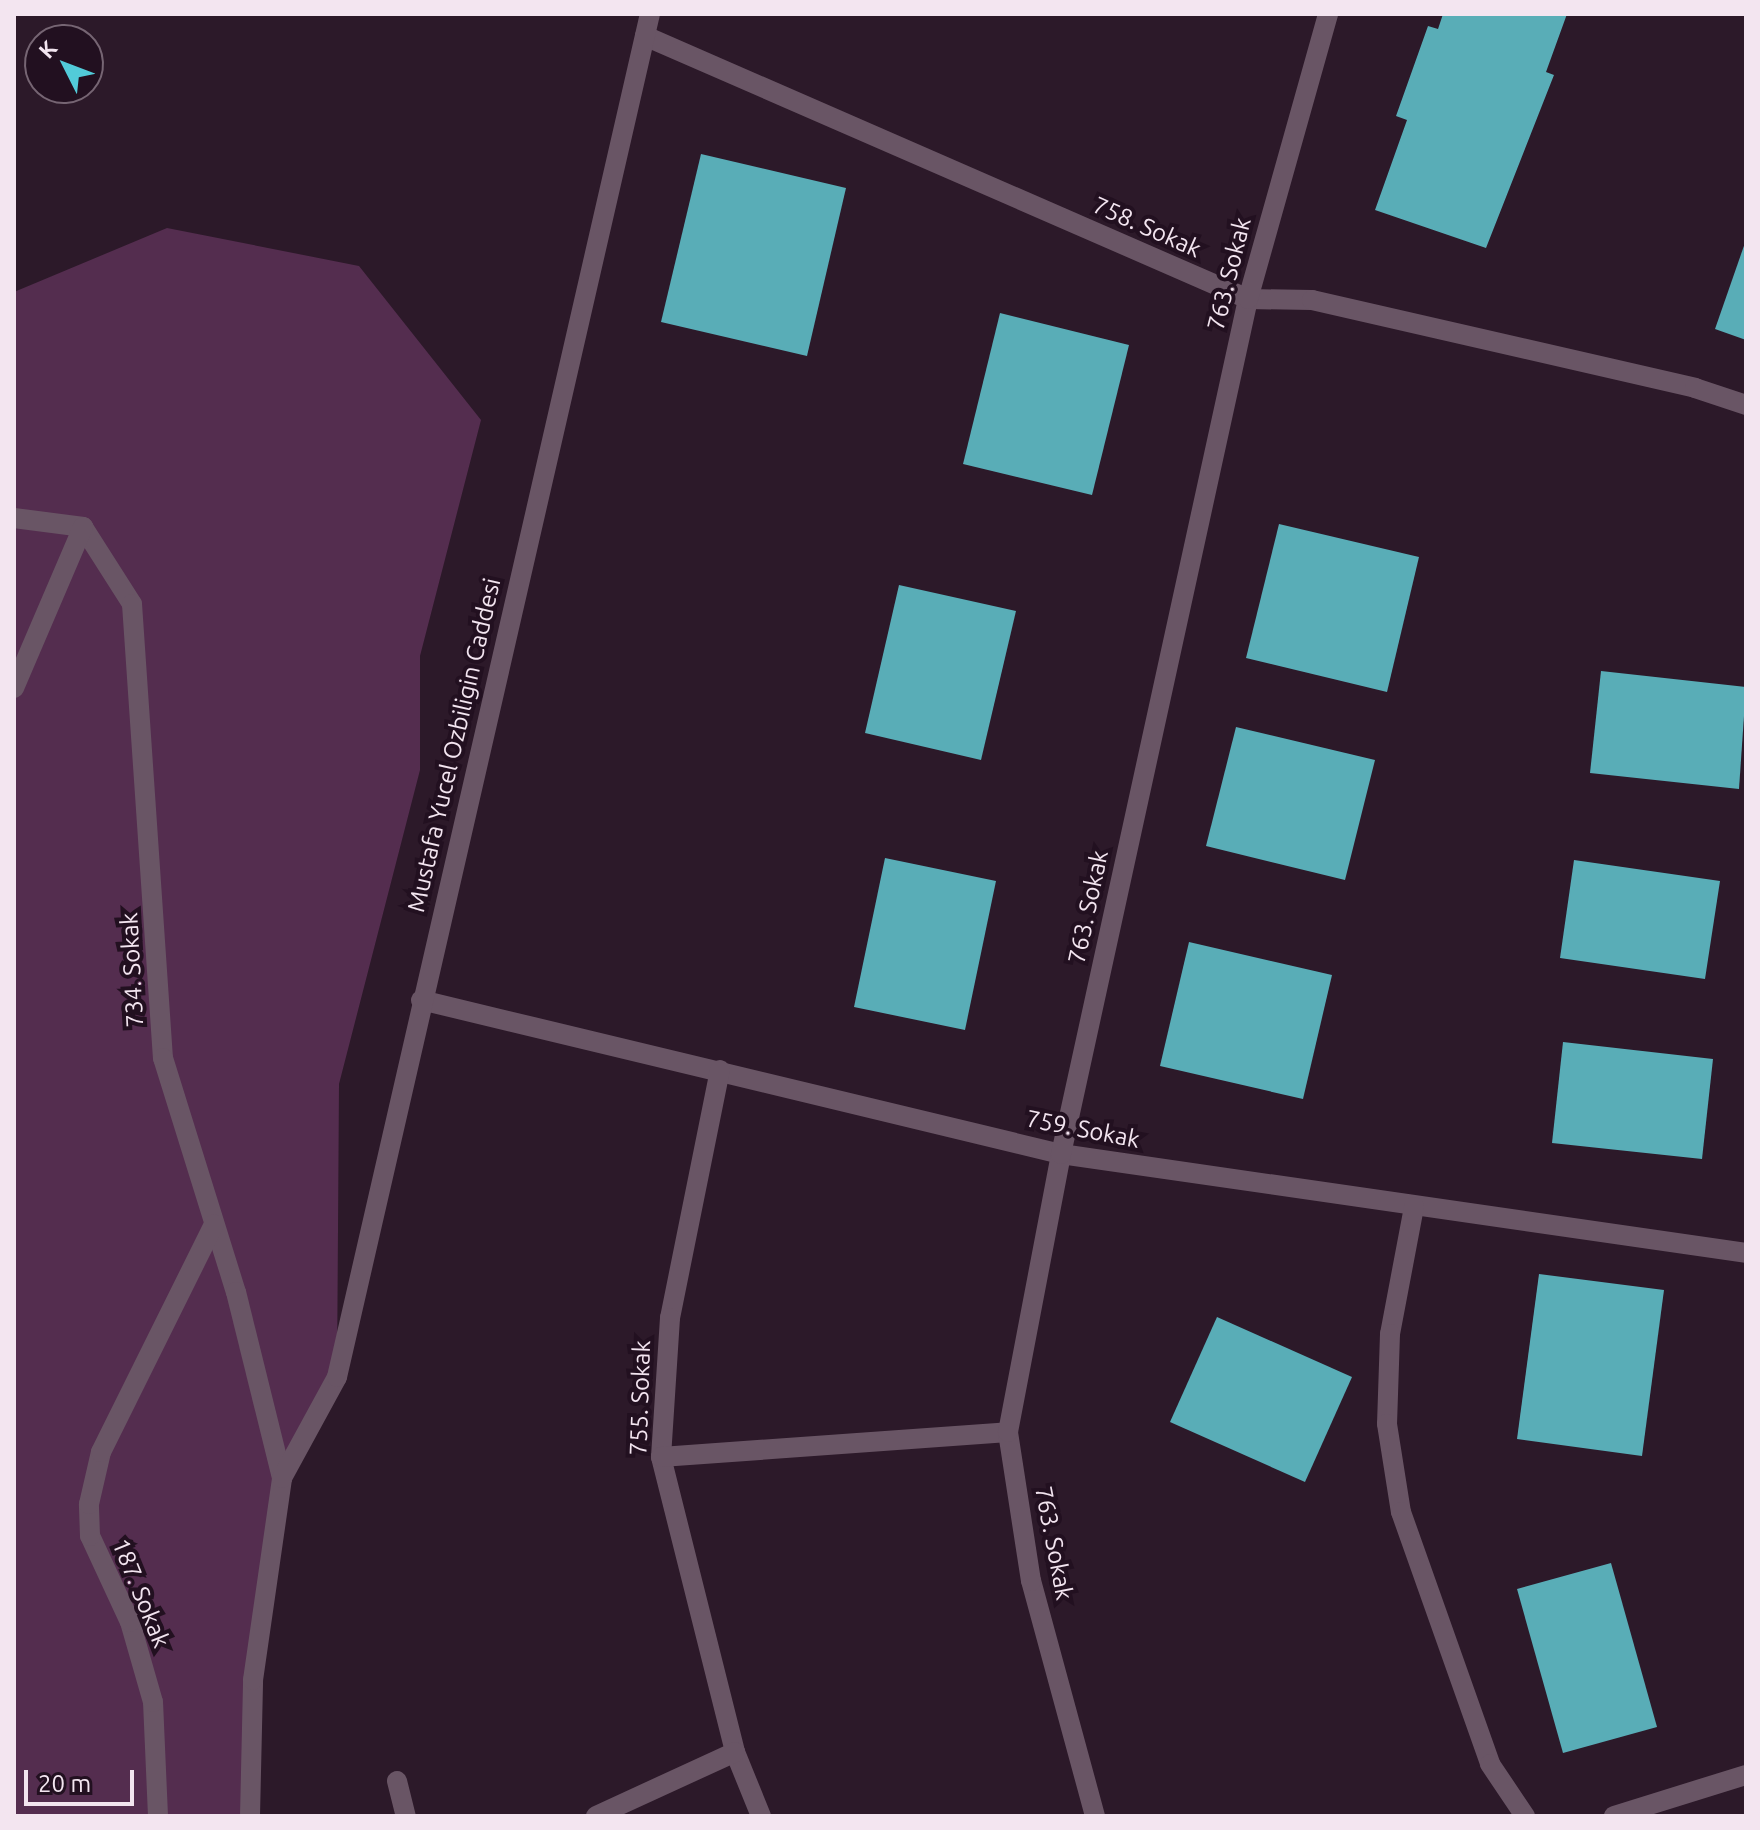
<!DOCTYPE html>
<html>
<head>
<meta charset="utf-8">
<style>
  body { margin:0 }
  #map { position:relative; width:1760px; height:1830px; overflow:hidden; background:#2c1929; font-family:Ubuntu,sans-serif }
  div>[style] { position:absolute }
  .green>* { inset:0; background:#542d4f }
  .building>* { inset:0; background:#59adb7 }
  .minor>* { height:20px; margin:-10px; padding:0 10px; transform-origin:10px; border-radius:10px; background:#695565 }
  span { translate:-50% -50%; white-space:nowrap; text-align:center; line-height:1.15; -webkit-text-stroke:8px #221020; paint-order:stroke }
  .street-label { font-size:24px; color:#f3e5f0 }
  .frame { position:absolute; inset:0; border:16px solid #f3e5f0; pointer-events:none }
  .north { position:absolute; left:24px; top:24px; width:80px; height:80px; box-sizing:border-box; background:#221020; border:2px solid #766573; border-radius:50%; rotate:312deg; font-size:22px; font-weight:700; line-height:32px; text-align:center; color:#f3e5f0 }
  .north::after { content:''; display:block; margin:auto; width:28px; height:36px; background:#52cbd9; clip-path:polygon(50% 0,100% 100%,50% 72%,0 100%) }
  .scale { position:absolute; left:24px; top:1770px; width:110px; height:36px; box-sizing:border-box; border:4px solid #f3e5f0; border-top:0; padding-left:10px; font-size:24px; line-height:28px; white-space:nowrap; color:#f3e5f0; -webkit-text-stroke:6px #221020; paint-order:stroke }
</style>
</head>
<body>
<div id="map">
  <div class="green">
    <div style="clip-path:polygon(167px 228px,359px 266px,481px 420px,420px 656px,420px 770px,339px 1084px,337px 1377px,282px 1479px,261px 1601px,250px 1816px,14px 1816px,14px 292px)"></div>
  </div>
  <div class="building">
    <div style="clip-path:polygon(1443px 14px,1567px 14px,1546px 72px,1554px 75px,1486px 248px,1375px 210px,1407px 120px,1396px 116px,1428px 26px,1438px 29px)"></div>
    <div style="clip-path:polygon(701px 154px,846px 188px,807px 356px,661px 322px)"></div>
    <div style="clip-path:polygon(1746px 240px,1746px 340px,1715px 329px)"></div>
    <div style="clip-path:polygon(1000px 313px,1129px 345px,1092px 495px,963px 464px)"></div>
    <div style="clip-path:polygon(1279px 524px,1419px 557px,1387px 692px,1246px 658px)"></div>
    <div style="clip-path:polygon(899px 585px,1016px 611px,981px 760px,865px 733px)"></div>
    <div style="clip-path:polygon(1601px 671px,1746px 687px,1739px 789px,1590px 773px)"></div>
    <div style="clip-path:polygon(1236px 727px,1375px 760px,1345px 880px,1206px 846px)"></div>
    <div style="clip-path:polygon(885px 858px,996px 881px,965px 1030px,854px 1007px)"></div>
    <div style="clip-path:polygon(1574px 860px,1720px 881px,1705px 979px,1560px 958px)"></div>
    <div style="clip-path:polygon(1189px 942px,1332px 975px,1303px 1099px,1160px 1066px)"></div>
    <div style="clip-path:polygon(1563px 1042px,1713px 1059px,1702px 1159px,1552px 1143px)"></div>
    <div style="clip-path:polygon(1539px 1274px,1664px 1290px,1642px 1456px,1517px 1439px)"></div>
    <div style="clip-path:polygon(1217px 1317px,1352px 1377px,1305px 1482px,1170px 1422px)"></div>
    <div style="clip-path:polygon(1611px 1563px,1657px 1727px,1563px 1753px,1517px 1589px)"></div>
  </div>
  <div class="minor">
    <div style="left:645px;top:36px;width:658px;rotate:23.56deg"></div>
    <div style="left:1248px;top:299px;width:64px;rotate:0.9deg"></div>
    <div style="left:1312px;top:300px;width:393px;rotate:12.9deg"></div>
    <div style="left:1695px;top:388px;width:54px;rotate:18.4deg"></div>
    <div style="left:14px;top:518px;width:70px;rotate:7.4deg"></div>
    <div style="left:83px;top:527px;width:91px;rotate:57.5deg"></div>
    <div style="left:132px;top:604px;width:455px;rotate:86.1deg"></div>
    <div style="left:163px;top:1058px;width:245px;rotate:72.7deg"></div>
    <div style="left:236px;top:1292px;width:192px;rotate:76.1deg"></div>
    <div style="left:14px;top:688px;width:175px;rotate:-66.8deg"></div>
    <div style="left:421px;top:1000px;width:658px;rotate:13.53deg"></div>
    <div style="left:1061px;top:1154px;width:692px;rotate:8.22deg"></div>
    <div style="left:720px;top:1070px;width:253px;rotate:101.4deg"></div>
    <div style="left:670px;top:1318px;width:139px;rotate:93.7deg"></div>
    <div style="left:661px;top:1457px;width:304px;rotate:75.9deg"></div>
    <div style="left:735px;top:1752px;width:69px;rotate:67.9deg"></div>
    <div style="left:1414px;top:1207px;width:129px;rotate:100.7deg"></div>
    <div style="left:1390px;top:1334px;width:90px;rotate:91.9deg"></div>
    <div style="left:1387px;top:1424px;width:89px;rotate:81deg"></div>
    <div style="left:1401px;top:1512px;width:267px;rotate:70.5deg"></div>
    <div style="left:1490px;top:1764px;width:63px;rotate:56.1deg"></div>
    <div style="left:661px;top:1457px;width:348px;rotate:-4.1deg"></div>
    <div style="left:397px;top:1781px;width:36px;rotate:76deg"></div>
    <div style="left:158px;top:1816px;width:114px;rotate:-92.5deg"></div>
    <div style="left:153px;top:1702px;width:83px;rotate:-106deg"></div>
    <div style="left:130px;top:1622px;width:95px;rotate:-114.9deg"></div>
    <div style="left:90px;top:1536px;width:32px;rotate:-92deg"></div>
    <div style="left:89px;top:1504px;width:53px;rotate:-77deg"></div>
    <div style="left:101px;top:1452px;width:254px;rotate:-63.6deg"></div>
    <div style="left:250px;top:1816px;width:136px;rotate:-88.7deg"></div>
    <div style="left:253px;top:1680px;width:204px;rotate:-81.8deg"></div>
    <div style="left:282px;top:1478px;width:115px;rotate:-61.4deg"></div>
    <div style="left:337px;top:1377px;width:1398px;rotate:-77.07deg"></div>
    <div style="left:596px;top:1816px;width:153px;rotate:-24.7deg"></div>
    <div style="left:1095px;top:1816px;width:244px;rotate:-105.2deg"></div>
    <div style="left:1031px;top:1581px;width:151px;rotate:-98.8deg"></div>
    <div style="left:1008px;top:1432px;width:283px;rotate:-79.2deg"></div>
    <div style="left:1061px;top:1154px;width:875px;rotate:-77.66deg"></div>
    <div style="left:1248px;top:299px;width:296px;rotate:-74.3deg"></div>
    <div style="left:1614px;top:1816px;width:138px;rotate:-17.3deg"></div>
  </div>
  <div class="street-label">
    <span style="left:1147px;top:227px;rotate:24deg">758. Sokak</span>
    <span style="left:1229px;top:274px;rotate:-76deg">763. Sokak</span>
    <span style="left:454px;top:745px;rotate:-77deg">Mustafa Yucel Ozbiligin Caddesi</span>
    <span style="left:1088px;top:907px;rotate:-78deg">763. Sokak</span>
    <span style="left:132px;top:970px;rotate:-93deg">734. Sokak</span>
    <span style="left:1083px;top:1129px;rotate:11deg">759. Sokak</span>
    <span style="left:640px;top:1398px;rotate:-88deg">755. Sokak</span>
    <span style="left:1054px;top:1543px;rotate:79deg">763. Sokak</span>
    <span style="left:141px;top:1593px;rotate:68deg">187. Sokak</span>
  </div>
  <div class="frame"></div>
  <div class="north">K</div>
  <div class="scale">20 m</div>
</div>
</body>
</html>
